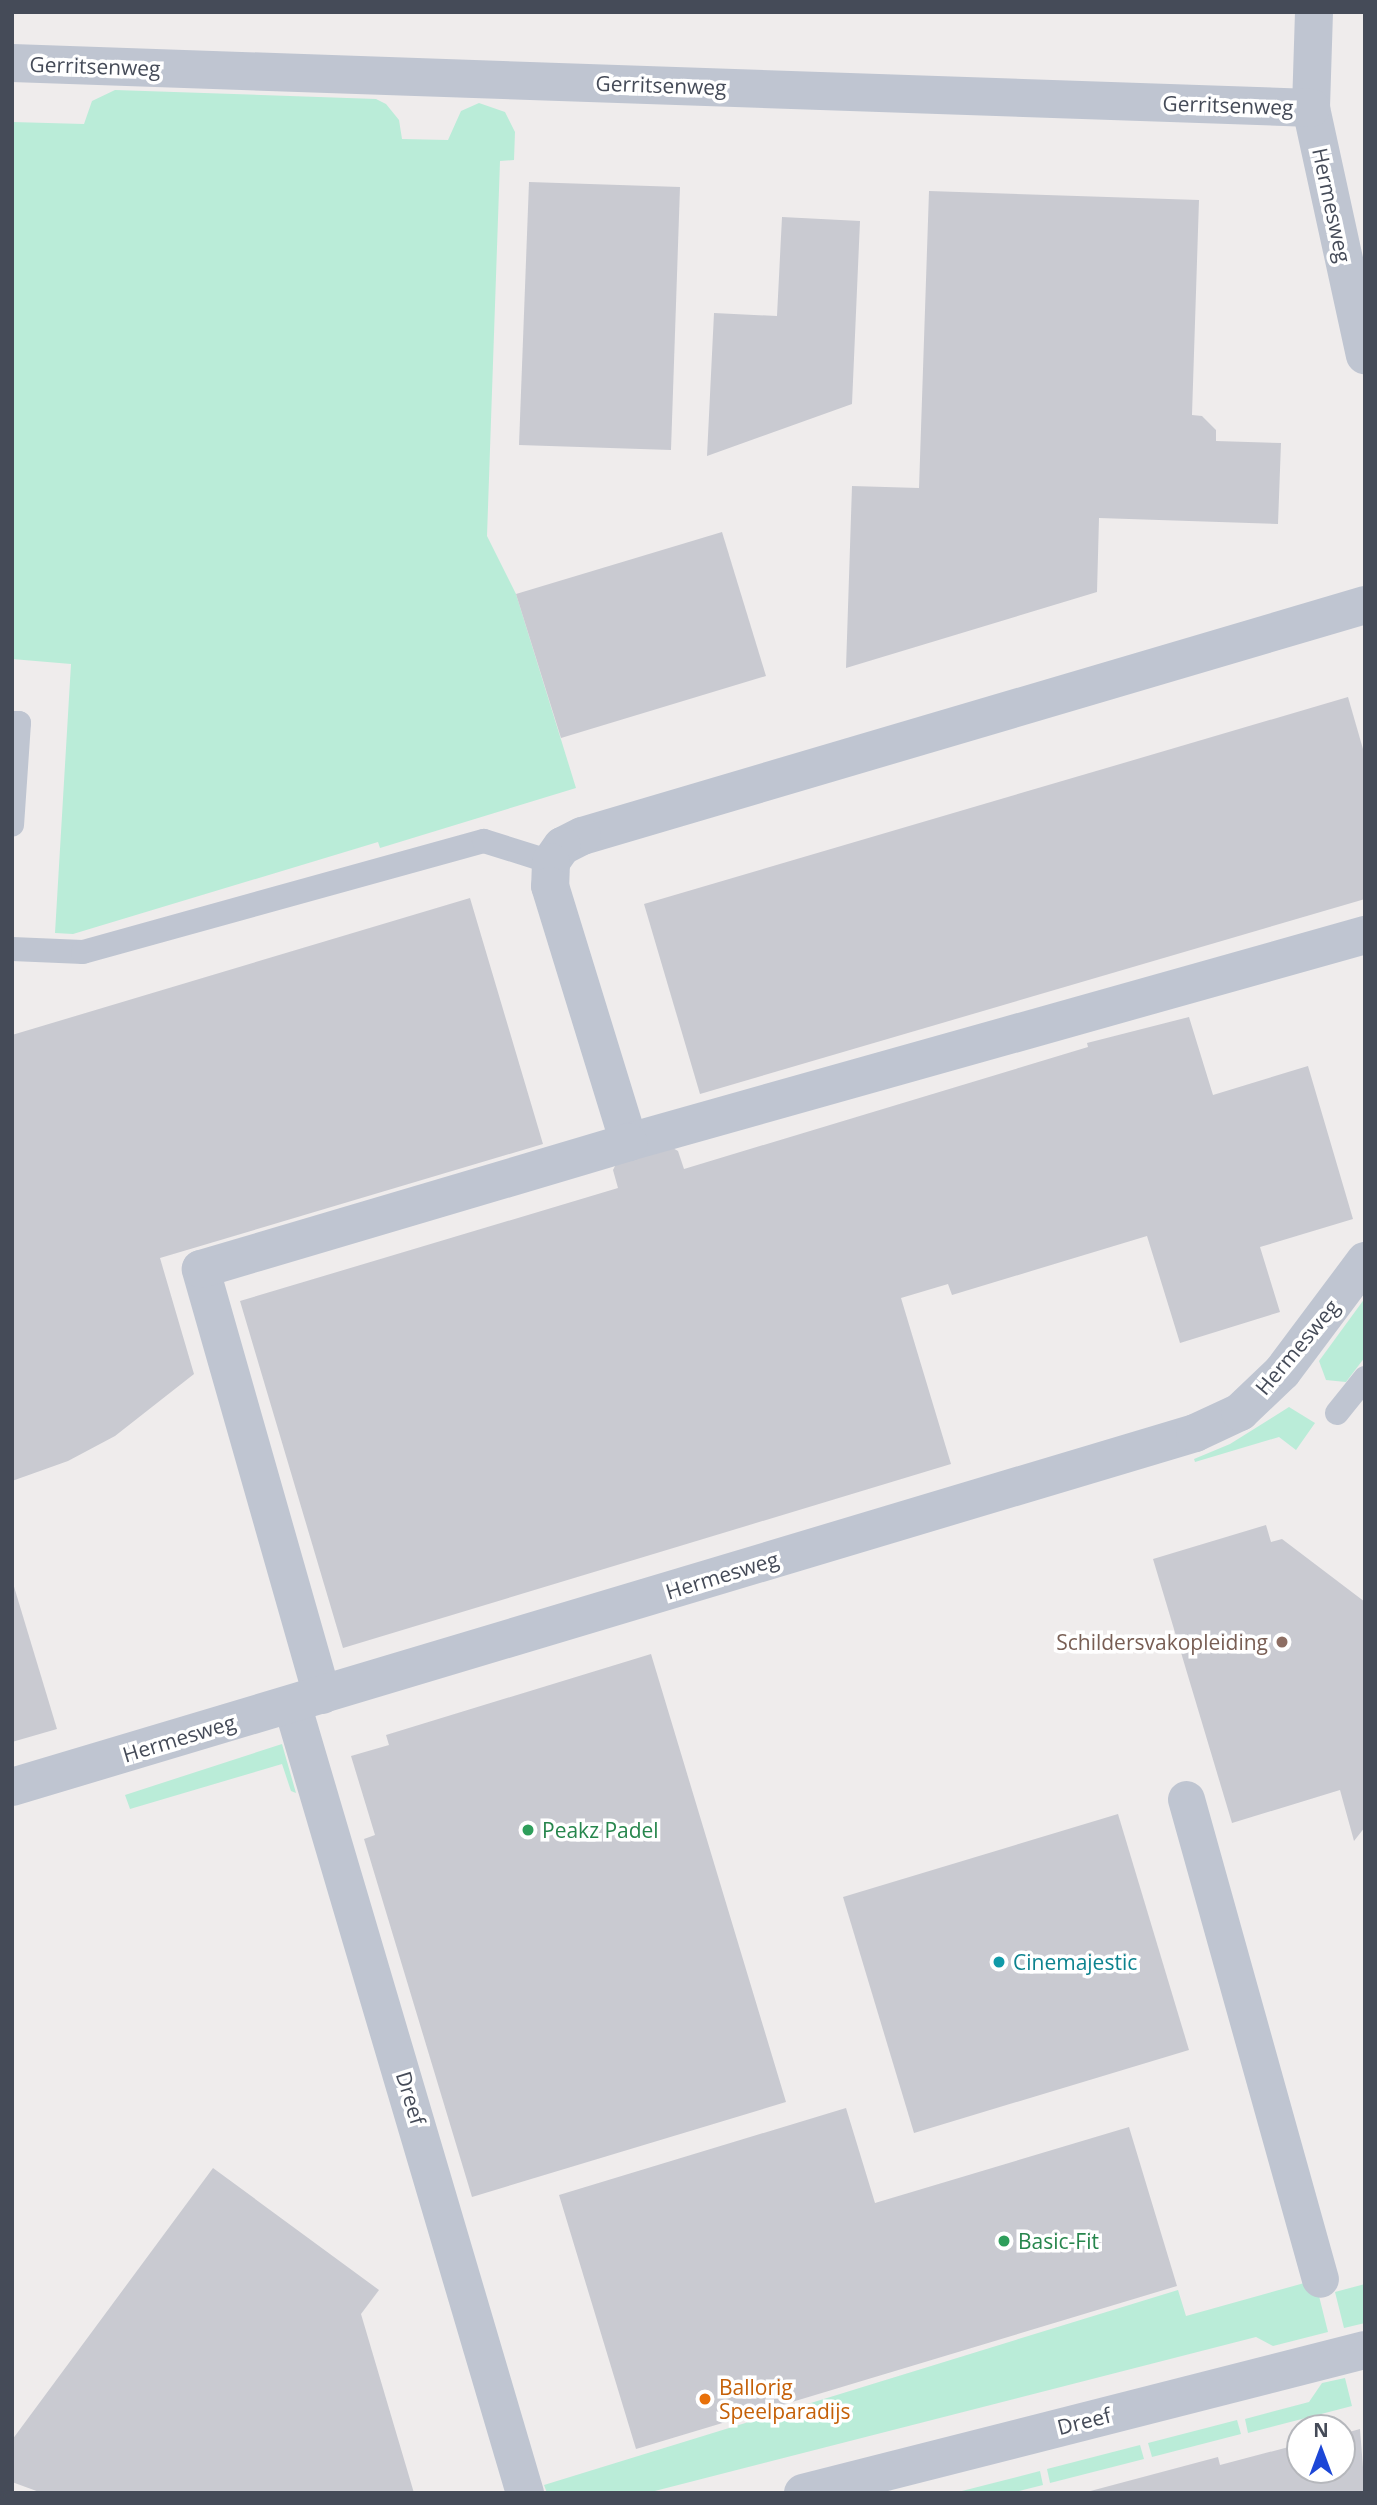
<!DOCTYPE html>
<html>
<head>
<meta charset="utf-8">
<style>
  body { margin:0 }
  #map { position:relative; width:1377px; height:2505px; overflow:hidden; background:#efecec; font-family:"Open Sans",sans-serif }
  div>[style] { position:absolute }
  .green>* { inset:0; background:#baecd8 }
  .building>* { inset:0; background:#c9cad1 }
  .service>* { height:24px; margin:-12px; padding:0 12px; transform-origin:12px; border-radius:12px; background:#bfc5d1 }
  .pedestrian>* { height:37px; margin:-18.5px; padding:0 18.5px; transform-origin:18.5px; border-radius:18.5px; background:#bfc5d1 }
  .minor>* { height:38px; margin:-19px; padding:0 19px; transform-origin:19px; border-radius:19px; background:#bfc5d1 }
  .dots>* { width:19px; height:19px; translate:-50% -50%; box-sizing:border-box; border:4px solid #fff; border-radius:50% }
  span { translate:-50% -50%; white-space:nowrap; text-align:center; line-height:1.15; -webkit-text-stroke:7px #fff; paint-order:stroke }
  .street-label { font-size:21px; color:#454b58 }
  .education-label { font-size:21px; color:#785e54 }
  .right { translate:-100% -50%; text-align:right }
  .leisure-label { font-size:21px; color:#27864d }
  .left { translate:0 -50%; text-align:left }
  .culture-label { font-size:21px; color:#0d838f }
  .food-label { font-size:21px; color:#c56008 }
  .frame { position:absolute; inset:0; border:14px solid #454b58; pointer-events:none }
  .north { position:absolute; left:1286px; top:2414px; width:70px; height:70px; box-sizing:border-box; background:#fff; border:2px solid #b5b7bc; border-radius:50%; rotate:0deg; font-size:19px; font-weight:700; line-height:28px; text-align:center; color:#454b58 }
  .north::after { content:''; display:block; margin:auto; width:24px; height:32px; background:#1d47d7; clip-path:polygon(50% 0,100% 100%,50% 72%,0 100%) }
</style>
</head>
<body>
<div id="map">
  <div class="green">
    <div style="clip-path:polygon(115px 90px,376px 99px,386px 104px,399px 120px,402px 139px,448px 140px,461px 111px,479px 103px,505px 112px,515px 132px,514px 160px,500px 161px,487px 536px,516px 594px,576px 788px,380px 848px,378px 842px,73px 934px,55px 933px,71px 664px,12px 659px,12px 122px,84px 124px,92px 101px)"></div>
    <div style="clip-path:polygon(1365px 1298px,1365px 1357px,1346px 1382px,1326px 1380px,1319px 1361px)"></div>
    <div style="clip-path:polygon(1289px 1407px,1315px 1423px,1296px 1450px,1279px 1437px,1195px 1462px,1194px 1459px,1230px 1444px)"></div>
    <div style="clip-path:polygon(282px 1744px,296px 1793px,291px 1791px,282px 1764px,130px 1809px,125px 1795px)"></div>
    <div style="clip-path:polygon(1315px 2280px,1328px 2332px,1273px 2346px,1256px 2337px,647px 2493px,547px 2493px,544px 2485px,1178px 2290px,1186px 2316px)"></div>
    <div style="clip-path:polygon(1365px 2284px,1365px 2323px,1344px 2328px,1335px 2292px)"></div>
    <div style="clip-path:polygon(1345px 2378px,1352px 2406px,1248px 2433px,1245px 2419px,1309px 2402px,1322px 2383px)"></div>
    <div style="clip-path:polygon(1237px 2420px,1241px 2434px,1152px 2457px,1148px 2443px)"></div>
    <div style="clip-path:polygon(1140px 2445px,1144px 2459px,1050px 2483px,1047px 2469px)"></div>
    <div style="clip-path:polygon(1040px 2471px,1043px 2485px,1011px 2493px,954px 2493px)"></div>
  </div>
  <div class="building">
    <div style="clip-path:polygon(529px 182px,680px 187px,671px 450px,519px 445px)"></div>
    <div style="clip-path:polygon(929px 191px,1199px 200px,1192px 415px,1202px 416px,1216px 430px,1216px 441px,1281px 443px,1278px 524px,1099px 518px,1097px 592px,846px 668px,852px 486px,919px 488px)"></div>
    <div style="clip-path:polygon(782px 217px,860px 221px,852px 404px,707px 456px,714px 313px,777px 316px)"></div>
    <div style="clip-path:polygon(722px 532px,766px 676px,561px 738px,516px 594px)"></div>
    <div style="clip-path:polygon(1348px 697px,1365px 756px,1365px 899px,700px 1094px,644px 904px)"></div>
    <div style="clip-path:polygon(470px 898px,543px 1144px,160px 1258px,194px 1374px,115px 1436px,68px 1461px,12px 1481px,12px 1035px)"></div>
    <div style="clip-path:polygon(1189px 1017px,1213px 1095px,1308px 1066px,1353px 1219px,1260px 1247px,1280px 1312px,1180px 1343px,1147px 1236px,952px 1295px,948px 1284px,901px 1298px,951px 1464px,343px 1648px,240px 1301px,618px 1188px,613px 1170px,619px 1158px,666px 1144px,678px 1151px,684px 1169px,1088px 1047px,1087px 1043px)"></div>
    <div style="clip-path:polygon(1266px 1525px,1271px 1542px,1282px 1539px,1365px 1602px,1365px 1827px,1354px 1841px,1340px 1790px,1232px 1823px,1153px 1559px)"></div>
    <div style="clip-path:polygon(12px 1580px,57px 1729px,12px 1742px)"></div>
    <div style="clip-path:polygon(651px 1654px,786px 2102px,472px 2197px,364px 1839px,375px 1835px,351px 1756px,389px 1745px,386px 1735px)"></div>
    <div style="clip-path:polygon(1118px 1814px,1189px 2050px,914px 2133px,843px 1897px)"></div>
    <div style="clip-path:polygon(846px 2108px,875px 2203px,1129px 2127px,1177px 2286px,636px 2449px,559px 2195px)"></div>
    <div style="clip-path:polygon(213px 2168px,379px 2290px,361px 2314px,414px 2493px,42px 2493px,12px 2482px,12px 2440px)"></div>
    <div style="clip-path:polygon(1360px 2429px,1365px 2493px,1083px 2493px,1218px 2457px,1220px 2465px,1300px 2444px,1300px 2470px,1342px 2470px,1342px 2434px)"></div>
  </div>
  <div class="service">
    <div style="left:12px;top:723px;width:7px"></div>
    <div style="left:19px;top:723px;width:102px;rotate:93.9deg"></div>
    <div style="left:12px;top:949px;width:71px;rotate:2.4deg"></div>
    <div style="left:83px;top:952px;width:416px;rotate:-15.5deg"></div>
    <div style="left:484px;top:841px;width:70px;rotate:17.4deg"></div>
    <div style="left:1337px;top:1413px;width:45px;rotate:-51.3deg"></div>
  </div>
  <div class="pedestrian">
    <div style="left:1186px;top:1799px;width:498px;rotate:74.4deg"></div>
  </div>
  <div class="minor">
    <div style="left:1314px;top:12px;width:96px;rotate:91.8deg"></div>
    <div style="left:1311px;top:108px;width:253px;rotate:77.7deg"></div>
    <div style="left:12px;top:63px;width:1300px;rotate:1.98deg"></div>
    <div style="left:1365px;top:605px;width:816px;rotate:163.56deg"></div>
    <div style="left:582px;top:836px;width:22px;rotate:153deg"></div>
    <div style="left:562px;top:846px;width:19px;rotate:125deg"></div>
    <div style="left:551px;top:862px;width:24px;rotate:92deg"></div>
    <div style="left:550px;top:886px;width:268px;rotate:72.9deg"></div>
    <div style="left:629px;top:1142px;width:765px;rotate:-15.71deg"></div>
    <div style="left:322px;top:1695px;width:443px;rotate:-105.9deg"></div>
    <div style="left:201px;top:1269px;width:446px;rotate:-16.5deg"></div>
    <div style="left:292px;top:1704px;width:823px;rotate:73.55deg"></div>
    <div style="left:12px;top:1787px;width:1235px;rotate:-16.66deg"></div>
    <div style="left:1195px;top:1433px;width:50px;rotate:-25deg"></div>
    <div style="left:1240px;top:1412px;width:58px;rotate:-43.6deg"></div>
    <div style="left:1282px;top:1372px;width:139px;rotate:-53.2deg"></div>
    <div style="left:803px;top:2493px;width:580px;rotate:-14.28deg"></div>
  </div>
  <div class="dots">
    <div style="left:1282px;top:1642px;background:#8d6e63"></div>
    <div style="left:528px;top:1830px;background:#2e9e5b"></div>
    <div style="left:999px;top:1962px;background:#0f9aa8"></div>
    <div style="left:1004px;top:2241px;background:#2e9e5b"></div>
    <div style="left:705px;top:2399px;background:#e8710a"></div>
  </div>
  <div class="street-label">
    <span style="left:95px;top:66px;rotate:2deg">Gerritsenweg</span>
    <span style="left:661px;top:85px;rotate:2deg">Gerritsenweg</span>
    <span style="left:1228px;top:105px;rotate:2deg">Gerritsenweg</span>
    <span style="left:1332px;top:205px;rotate:78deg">Hermesweg</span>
    <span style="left:1297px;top:1347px;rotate:-50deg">Hermesweg</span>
    <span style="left:722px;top:1575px;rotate:-17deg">Hermesweg</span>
    <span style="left:179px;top:1738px;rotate:-17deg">Hermesweg</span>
    <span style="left:411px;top:2098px;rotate:73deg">Dreef</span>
    <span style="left:1084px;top:2421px;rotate:-14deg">Dreef</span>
  </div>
  <div class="education-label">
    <span class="right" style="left:1268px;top:1642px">Schildersvakopleiding</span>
  </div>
  <div class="leisure-label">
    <span class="left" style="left:542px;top:1830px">Peakz Padel</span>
    <span class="left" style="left:1018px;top:2241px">Basic-Fit</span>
  </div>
  <div class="culture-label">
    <span class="left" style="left:1013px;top:1962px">Cinemajestic</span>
  </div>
  <div class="food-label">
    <span class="left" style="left:719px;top:2399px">Ballorig<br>Speelparadijs</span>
  </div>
  <div class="frame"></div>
  <div class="north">N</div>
</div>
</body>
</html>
